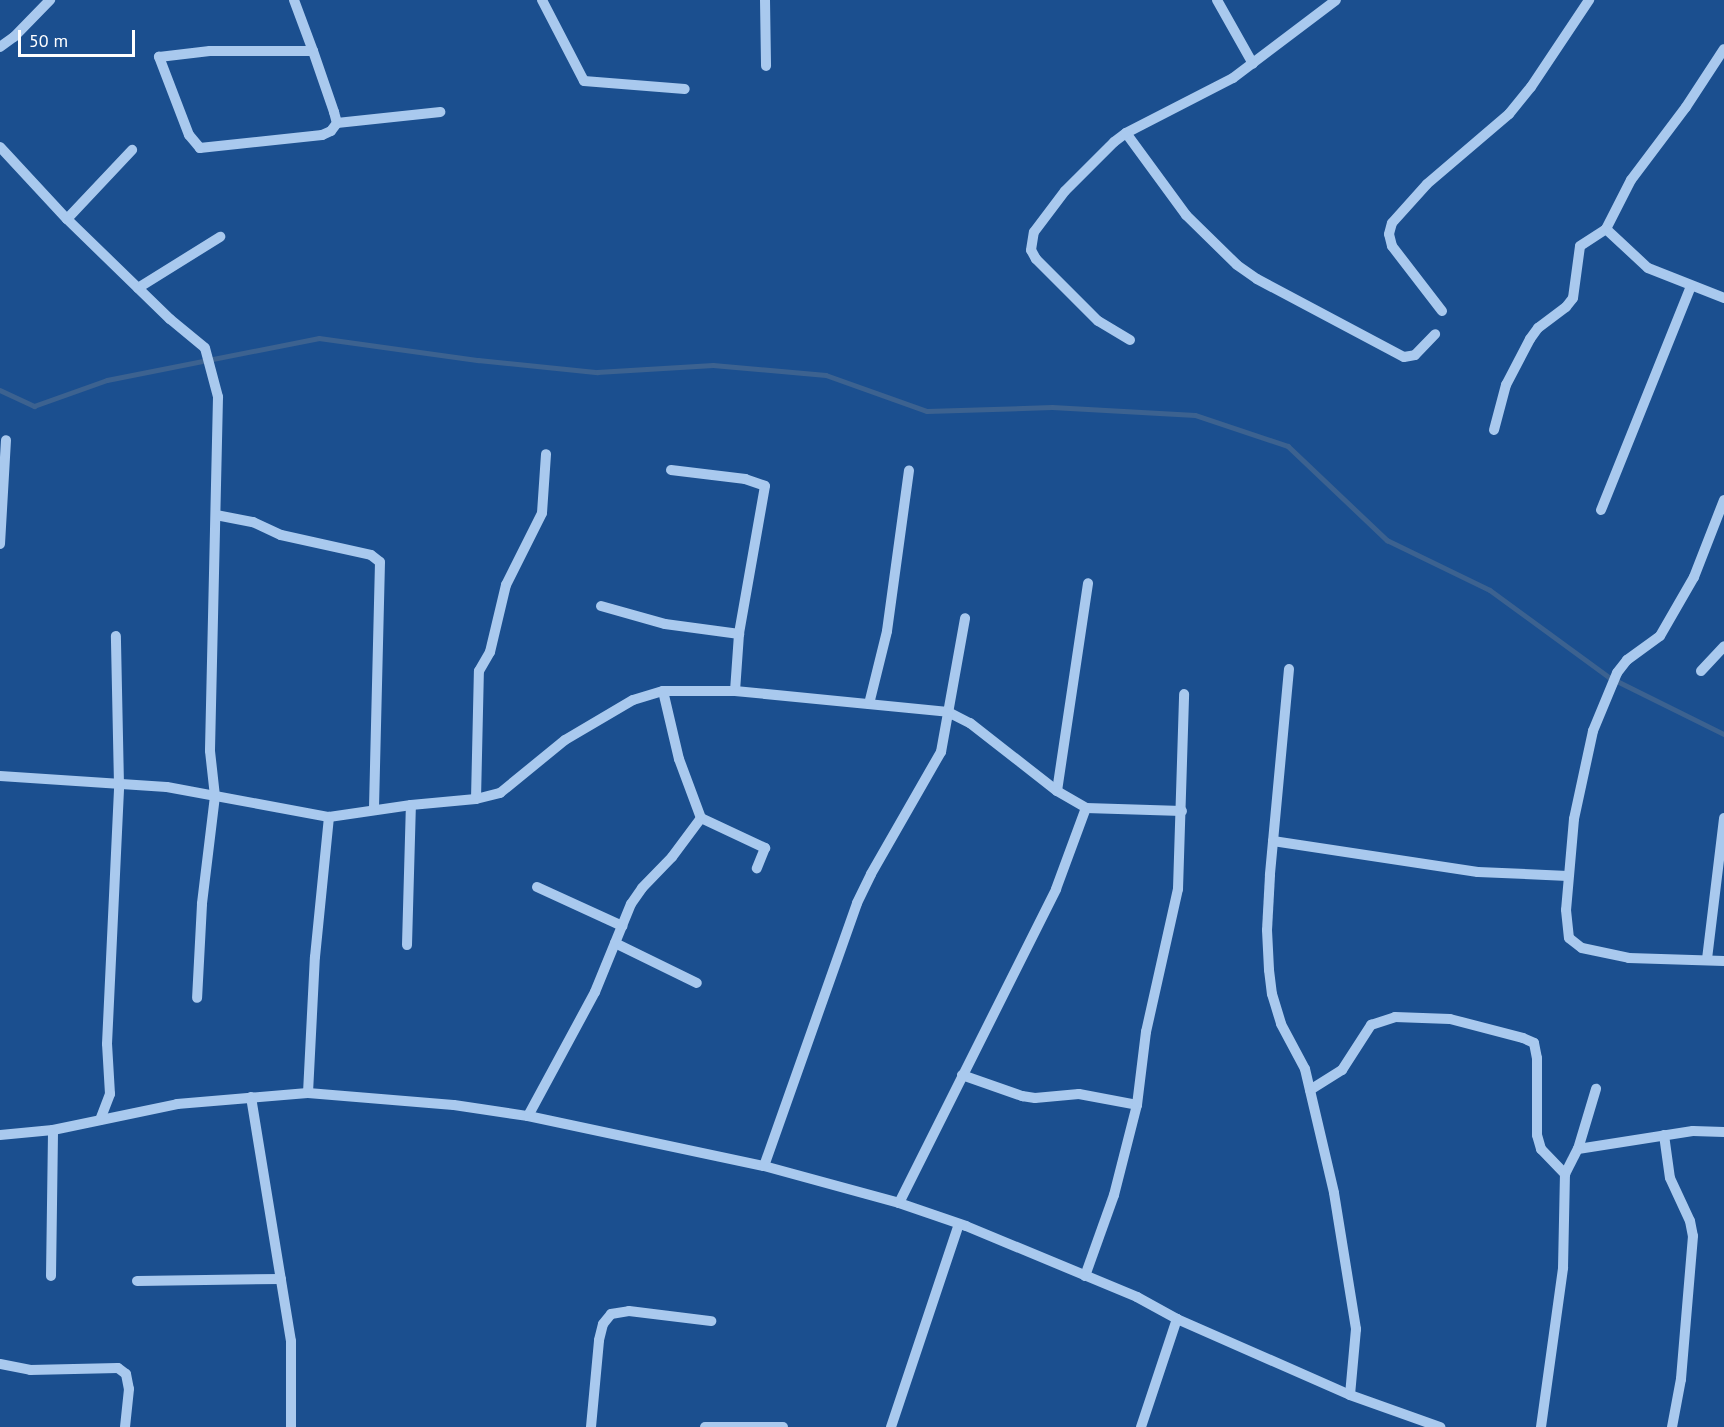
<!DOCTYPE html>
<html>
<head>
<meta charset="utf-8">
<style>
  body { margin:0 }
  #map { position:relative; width:1724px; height:1427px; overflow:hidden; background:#1b4f8f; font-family:"PT Sans",sans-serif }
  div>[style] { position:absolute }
  .stream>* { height:4.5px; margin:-2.25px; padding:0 2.25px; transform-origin:2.25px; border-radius:2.25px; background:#3c6290 }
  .minor>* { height:10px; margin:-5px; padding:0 5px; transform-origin:5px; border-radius:5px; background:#a9c9ee }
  span { translate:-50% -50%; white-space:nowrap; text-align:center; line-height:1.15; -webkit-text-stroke:6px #1b4f8f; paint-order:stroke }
  .scale { position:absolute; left:18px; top:30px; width:117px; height:27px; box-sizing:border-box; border:3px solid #fff; border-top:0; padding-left:8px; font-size:18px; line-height:21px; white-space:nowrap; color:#fff; -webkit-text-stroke:4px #1b4f8f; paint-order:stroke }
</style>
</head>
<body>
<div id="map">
  <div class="stream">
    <div style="left:0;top:390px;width:38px;rotate:25deg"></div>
    <div style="left:34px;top:406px;width:77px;rotate:-19.6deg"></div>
    <div style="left:107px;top:380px;width:216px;rotate:-11.2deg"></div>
    <div style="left:319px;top:338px;width:161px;rotate:7.9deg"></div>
    <div style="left:478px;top:360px;width:120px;rotate:5.8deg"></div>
    <div style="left:597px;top:372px;width:116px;rotate:-3.5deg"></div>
    <div style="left:713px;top:365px;width:113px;rotate:5.1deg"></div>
    <div style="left:826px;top:375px;width:107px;rotate:19.6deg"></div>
    <div style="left:927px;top:411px;width:125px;rotate:-1.8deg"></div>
    <div style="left:1052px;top:407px;width:143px;rotate:3.2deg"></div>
    <div style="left:1195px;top:415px;width:98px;rotate:18.4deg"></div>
    <div style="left:1288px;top:446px;width:137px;rotate:43.5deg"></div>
    <div style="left:1387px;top:540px;width:114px;rotate:25.9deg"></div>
    <div style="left:1490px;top:590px;width:147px;rotate:36.2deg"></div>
    <div style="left:1609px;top:677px;width:128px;rotate:26.4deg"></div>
  </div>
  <div class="minor">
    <div style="left:294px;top:0;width:54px;rotate:69.6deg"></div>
    <div style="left:313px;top:51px;width:65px;rotate:71deg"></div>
    <div style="left:334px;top:112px;width:11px;rotate:75deg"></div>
    <div style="left:337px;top:123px;width:10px;rotate:127deg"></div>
    <div style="left:331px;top:131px;width:10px;rotate:156deg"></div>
    <div style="left:322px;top:135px;width:123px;rotate:173.9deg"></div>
    <div style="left:200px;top:148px;width:17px;rotate:-130deg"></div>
    <div style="left:189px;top:135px;width:84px;rotate:-111deg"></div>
    <div style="left:159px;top:57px;width:51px;rotate:-6.7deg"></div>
    <div style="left:210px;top:51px;width:103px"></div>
    <div style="left:542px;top:0;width:91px;rotate:62.6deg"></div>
    <div style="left:584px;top:81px;width:101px;rotate:4.5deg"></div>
    <div style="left:765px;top:0;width:66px;rotate:89.1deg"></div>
    <div style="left:1217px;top:0;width:73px;rotate:60.6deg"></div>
    <div style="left:0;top:47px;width:17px;rotate:-36deg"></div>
    <div style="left:14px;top:37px;width:52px;rotate:-45.8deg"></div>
    <div style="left:337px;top:123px;width:104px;rotate:-6.1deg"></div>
    <div style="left:1126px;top:133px;width:102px;rotate:53.8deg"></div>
    <div style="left:1186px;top:215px;width:71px;rotate:44.4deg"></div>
    <div style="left:1237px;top:265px;width:24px;rotate:35deg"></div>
    <div style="left:1257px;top:279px;width:166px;rotate:28deg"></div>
    <div style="left:1404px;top:357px;width:11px;rotate:-10deg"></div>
    <div style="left:1415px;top:355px;width:29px;rotate:-46deg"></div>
    <div style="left:0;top:147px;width:98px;rotate:47.1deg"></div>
    <div style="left:67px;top:219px;width:144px;rotate:44.2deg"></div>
    <div style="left:170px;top:319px;width:45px;rotate:39.6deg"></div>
    <div style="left:205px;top:348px;width:51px;rotate:75.1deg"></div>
    <div style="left:218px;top:397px;width:354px;rotate:91.3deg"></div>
    <div style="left:210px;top:751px;width:45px;rotate:83.7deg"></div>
    <div style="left:215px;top:796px;width:109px;rotate:96.9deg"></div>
    <div style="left:202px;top:904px;width:94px;rotate:93deg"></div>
    <div style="left:67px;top:219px;width:95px;rotate:-46.7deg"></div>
    <div style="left:1606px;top:229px;width:57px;rotate:42.9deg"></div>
    <div style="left:1648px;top:268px;width:82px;rotate:21.5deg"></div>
    <div style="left:138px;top:288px;width:97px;rotate:-31.9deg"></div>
    <div style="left:1442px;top:311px;width:82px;rotate:-127.6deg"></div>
    <div style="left:1392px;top:246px;width:12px;rotate:-104deg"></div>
    <div style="left:1389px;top:234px;width:11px;rotate:-75deg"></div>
    <div style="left:1392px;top:223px;width:52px;rotate:-48.1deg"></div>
    <div style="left:1427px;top:184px;width:108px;rotate:-40.5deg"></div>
    <div style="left:1509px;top:114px;width:35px;rotate:-51deg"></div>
    <div style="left:1531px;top:87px;width:105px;rotate:-56.3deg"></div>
    <div style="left:1130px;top:340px;width:37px;rotate:-149deg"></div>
    <div style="left:1098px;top:321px;width:88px;rotate:-135deg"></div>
    <div style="left:1036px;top:259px;width:10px;rotate:-119deg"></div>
    <div style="left:1031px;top:250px;width:18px;rotate:-81deg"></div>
    <div style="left:1034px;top:232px;width:51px;rotate:-52.9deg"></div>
    <div style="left:1065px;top:191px;width:69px;rotate:-45deg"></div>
    <div style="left:1114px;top:142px;width:15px;rotate:-37deg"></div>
    <div style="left:1126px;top:133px;width:120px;rotate:-27.2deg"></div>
    <div style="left:1233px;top:78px;width:129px;rotate:-37.1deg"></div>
    <div style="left:1494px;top:430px;width:47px;rotate:-75.1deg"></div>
    <div style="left:1506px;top:385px;width:52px;rotate:-62.4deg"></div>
    <div style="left:1530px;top:339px;width:14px;rotate:-54deg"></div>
    <div style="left:1538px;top:328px;width:35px;rotate:-37deg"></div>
    <div style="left:1566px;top:307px;width:11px;rotate:-52deg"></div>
    <div style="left:1573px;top:298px;width:52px;rotate:-82.3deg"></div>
    <div style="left:1580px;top:246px;width:31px;rotate:-33deg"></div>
    <div style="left:1606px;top:229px;width:55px;rotate:-63deg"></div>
    <div style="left:1631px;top:180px;width:91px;rotate:-53deg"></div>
    <div style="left:1686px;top:107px;width:69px;rotate:-56.8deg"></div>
    <div style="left:671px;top:470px;width:75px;rotate:6.9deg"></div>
    <div style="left:745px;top:479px;width:21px;rotate:19deg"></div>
    <div style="left:765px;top:486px;width:150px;rotate:100deg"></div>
    <div style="left:739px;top:634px;width:57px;rotate:94deg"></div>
    <div style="left:1724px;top:500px;width:83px;rotate:111.3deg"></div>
    <div style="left:1694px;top:577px;width:68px;rotate:120deg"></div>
    <div style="left:1660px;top:636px;width:41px;rotate:144deg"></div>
    <div style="left:1627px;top:660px;width:16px;rotate:128deg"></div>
    <div style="left:1617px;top:673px;width:63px;rotate:112.5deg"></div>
    <div style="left:1593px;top:731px;width:90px;rotate:102.2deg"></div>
    <div style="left:1574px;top:819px;width:91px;rotate:95deg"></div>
    <div style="left:1566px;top:910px;width:28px;rotate:84deg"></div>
    <div style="left:1569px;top:938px;width:16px;rotate:38deg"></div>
    <div style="left:1582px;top:948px;width:48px;rotate:12deg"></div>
    <div style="left:1629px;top:958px;width:95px;rotate:1.8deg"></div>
    <div style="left:1601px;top:510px;width:241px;rotate:-68.1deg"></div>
    <div style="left:216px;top:515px;width:38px;rotate:11deg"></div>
    <div style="left:253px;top:522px;width:31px;rotate:25deg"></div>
    <div style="left:281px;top:535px;width:92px;rotate:12.5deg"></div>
    <div style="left:371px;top:555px;width:11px;rotate:38deg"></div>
    <div style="left:380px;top:562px;width:248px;rotate:91.4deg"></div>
    <div style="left:0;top:544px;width:104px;rotate:-86.7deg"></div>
    <div style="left:601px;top:606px;width:66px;rotate:15.7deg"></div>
    <div style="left:665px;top:624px;width:75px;rotate:7.7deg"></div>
    <div style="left:1289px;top:669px;width:207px;rotate:95.3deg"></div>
    <div style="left:1270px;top:875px;width:55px;rotate:93.1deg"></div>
    <div style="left:1267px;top:930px;width:40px;rotate:87.1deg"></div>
    <div style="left:1269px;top:970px;width:24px;rotate:83deg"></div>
    <div style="left:1272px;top:994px;width:31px;rotate:73deg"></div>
    <div style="left:1281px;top:1024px;width:51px;rotate:61.9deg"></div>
    <div style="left:1305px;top:1069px;width:127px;rotate:76.8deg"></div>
    <div style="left:1334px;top:1193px;width:138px;rotate:80.8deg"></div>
    <div style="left:1356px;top:1329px;width:66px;rotate:95.2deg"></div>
    <div style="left:1701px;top:671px;width:34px;rotate:-47deg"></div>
    <div style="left:663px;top:691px;width:70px;rotate:76.8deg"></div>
    <div style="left:679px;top:759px;width:63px;rotate:69.6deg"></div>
    <div style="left:701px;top:818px;width:71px;rotate:25.1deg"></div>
    <div style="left:765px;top:848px;width:22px;rotate:112deg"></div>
    <div style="left:869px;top:704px;width:75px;rotate:-76.1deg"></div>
    <div style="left:887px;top:631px;width:162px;rotate:-82.2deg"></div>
    <div style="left:0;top:776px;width:167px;rotate:3.8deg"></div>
    <div style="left:167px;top:787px;width:165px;rotate:10.5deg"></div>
    <div style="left:329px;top:817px;width:83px;rotate:-8.3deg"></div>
    <div style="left:411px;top:805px;width:65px;rotate:-5.3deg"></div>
    <div style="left:476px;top:799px;width:25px;rotate:-14deg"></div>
    <div style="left:500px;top:793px;width:84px;rotate:-39.2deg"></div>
    <div style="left:565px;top:740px;width:79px;rotate:-30.5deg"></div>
    <div style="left:633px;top:700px;width:31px;rotate:-17deg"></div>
    <div style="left:663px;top:691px;width:72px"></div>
    <div style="left:735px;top:691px;width:214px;rotate:5.6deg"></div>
    <div style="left:948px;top:712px;width:25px;rotate:27deg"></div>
    <div style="left:970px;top:723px;width:110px;rotate:38deg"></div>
    <div style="left:1057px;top:791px;width:34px;rotate:30deg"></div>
    <div style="left:1086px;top:808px;width:96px;rotate:1.8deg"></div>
    <div style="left:1057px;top:791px;width:210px;rotate:-81.5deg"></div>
    <div style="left:476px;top:799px;width:128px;rotate:-88.7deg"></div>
    <div style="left:479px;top:671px;width:22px;rotate:-60deg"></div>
    <div style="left:490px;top:652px;width:69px;rotate:-76.6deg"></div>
    <div style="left:506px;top:585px;width:80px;rotate:-63.4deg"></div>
    <div style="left:542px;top:513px;width:59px;rotate:-86.1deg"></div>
    <div style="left:1273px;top:841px;width:207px;rotate:8.6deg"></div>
    <div style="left:1478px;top:872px;width:90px;rotate:2.5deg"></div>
    <div style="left:537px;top:887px;width:94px;rotate:24.6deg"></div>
    <div style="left:615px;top:943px;width:91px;rotate:26deg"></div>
    <div style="left:407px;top:945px;width:140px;rotate:-88.4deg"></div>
    <div style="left:1707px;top:959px;width:142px;rotate:-83.1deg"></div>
    <div style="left:962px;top:1075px;width:64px;rotate:19.3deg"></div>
    <div style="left:1022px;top:1096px;width:13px;rotate:9deg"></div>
    <div style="left:1035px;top:1098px;width:44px;rotate:-5.2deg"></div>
    <div style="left:1079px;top:1094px;width:59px;rotate:10.7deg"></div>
    <div style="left:1310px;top:1090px;width:38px;rotate:-32deg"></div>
    <div style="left:1342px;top:1070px;width:54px;rotate:-57.2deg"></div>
    <div style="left:1371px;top:1025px;width:25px;rotate:-18deg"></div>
    <div style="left:1395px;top:1017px;width:55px;rotate:2.1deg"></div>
    <div style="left:1450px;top:1019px;width:75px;rotate:14.6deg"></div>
    <div style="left:1523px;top:1038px;width:12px;rotate:24deg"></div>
    <div style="left:1534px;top:1043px;width:15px;rotate:79deg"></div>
    <div style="left:1537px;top:1058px;width:77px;rotate:90deg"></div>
    <div style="left:1537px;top:1135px;width:15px;rotate:74deg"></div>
    <div style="left:1541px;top:1149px;width:35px;rotate:46deg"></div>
    <div style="left:308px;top:1093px;width:136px;rotate:-87.1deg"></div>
    <div style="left:315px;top:957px;width:141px;rotate:-84.3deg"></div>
    <div style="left:251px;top:1097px;width:247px;rotate:80.7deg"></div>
    <div style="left:291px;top:1341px;width:86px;rotate:90deg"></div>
    <div style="left:528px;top:1116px;width:141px;rotate:-61.6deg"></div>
    <div style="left:595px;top:992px;width:95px;rotate:-67.8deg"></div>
    <div style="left:631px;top:904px;width:19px;rotate:-55deg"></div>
    <div style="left:642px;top:888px;width:43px;rotate:-45.9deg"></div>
    <div style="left:672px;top:857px;width:49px;rotate:-53.4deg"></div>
    <div style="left:100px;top:1120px;width:28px;rotate:-69deg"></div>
    <div style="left:110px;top:1094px;width:50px;rotate:-93.4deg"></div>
    <div style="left:107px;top:1044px;width:259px;rotate:-87.3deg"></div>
    <div style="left:119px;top:785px;width:149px;rotate:-91.2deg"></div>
    <div style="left:0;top:1135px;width:53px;rotate:-5.4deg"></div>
    <div style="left:53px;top:1130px;width:127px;rotate:-11.8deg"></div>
    <div style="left:177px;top:1104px;width:131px;rotate:-4.8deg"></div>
    <div style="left:308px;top:1093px;width:146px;rotate:4.7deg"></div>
    <div style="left:454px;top:1105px;width:75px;rotate:8.5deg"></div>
    <div style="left:528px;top:1116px;width:241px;rotate:12deg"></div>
    <div style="left:764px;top:1166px;width:140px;rotate:15.3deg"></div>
    <div style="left:899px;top:1203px;width:71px;rotate:18.9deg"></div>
    <div style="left:966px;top:1226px;width:185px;rotate:22.5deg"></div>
    <div style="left:1137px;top:1297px;width:46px;rotate:28.8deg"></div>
    <div style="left:1177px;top:1319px;width:189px;rotate:23.7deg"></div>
    <div style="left:1350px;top:1395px;width:96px;rotate:19.6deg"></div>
    <div style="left:1664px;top:1135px;width:43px;rotate:82.1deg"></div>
    <div style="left:1670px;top:1178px;width:47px;rotate:65.1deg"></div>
    <div style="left:1690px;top:1221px;width:15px;rotate:79deg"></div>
    <div style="left:1693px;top:1236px;width:144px;rotate:94.8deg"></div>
    <div style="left:1681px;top:1379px;width:49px;rotate:100.6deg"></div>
    <div style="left:1578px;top:1149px;width:116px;rotate:-8.9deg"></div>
    <div style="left:1693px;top:1131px;width:31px;rotate:2deg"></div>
    <div style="left:764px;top:1166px;width:279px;rotate:-70.5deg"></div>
    <div style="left:857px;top:903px;width:32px;rotate:-64deg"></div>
    <div style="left:871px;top:874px;width:141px;rotate:-60.2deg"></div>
    <div style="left:941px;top:752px;width:136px;rotate:-79.8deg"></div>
    <div style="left:899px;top:1203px;width:351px;rotate:-63.4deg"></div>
    <div style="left:1056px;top:889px;width:86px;rotate:-69.7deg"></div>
    <div style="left:51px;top:1276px;width:146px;rotate:-89.2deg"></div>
    <div style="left:1085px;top:1276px;width:86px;rotate:-70.3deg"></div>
    <div style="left:1114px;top:1195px;width:93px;rotate:-75.7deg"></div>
    <div style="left:1137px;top:1105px;width:74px;rotate:-83deg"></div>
    <div style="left:1146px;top:1032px;width:147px;rotate:-77.4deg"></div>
    <div style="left:1178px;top:889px;width:195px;rotate:-88.2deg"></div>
    <div style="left:137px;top:1281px;width:144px;rotate:-0.8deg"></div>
    <div style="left:0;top:1364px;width:31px;rotate:11deg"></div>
    <div style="left:30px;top:1370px;width:88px;rotate:-1.3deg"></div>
    <div style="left:118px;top:1368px;width:10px;rotate:37deg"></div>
    <div style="left:126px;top:1374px;width:15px;rotate:79deg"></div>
    <div style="left:129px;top:1389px;width:38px;rotate:96deg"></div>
    <div style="left:591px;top:1427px;width:87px;rotate:-84.7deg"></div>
    <div style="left:599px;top:1340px;width:16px;rotate:-76deg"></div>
    <div style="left:603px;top:1324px;width:13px;rotate:-51deg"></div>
    <div style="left:611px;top:1314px;width:18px;rotate:-9deg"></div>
    <div style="left:629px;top:1311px;width:83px;rotate:7deg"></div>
    <div style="left:705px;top:1427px;width:78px"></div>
    <div style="left:891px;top:1427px;width:214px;rotate:-71.5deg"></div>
    <div style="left:1141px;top:1427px;width:114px;rotate:-71.6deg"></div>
    <div style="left:1541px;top:1427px;width:161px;rotate:-82.1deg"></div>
    <div style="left:1563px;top:1268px;width:94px;rotate:-88.8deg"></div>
    <div style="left:1565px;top:1174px;width:28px;rotate:-63deg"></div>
    <div style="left:1578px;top:1149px;width:63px;rotate:-73.3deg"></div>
  </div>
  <div class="scale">50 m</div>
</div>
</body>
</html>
